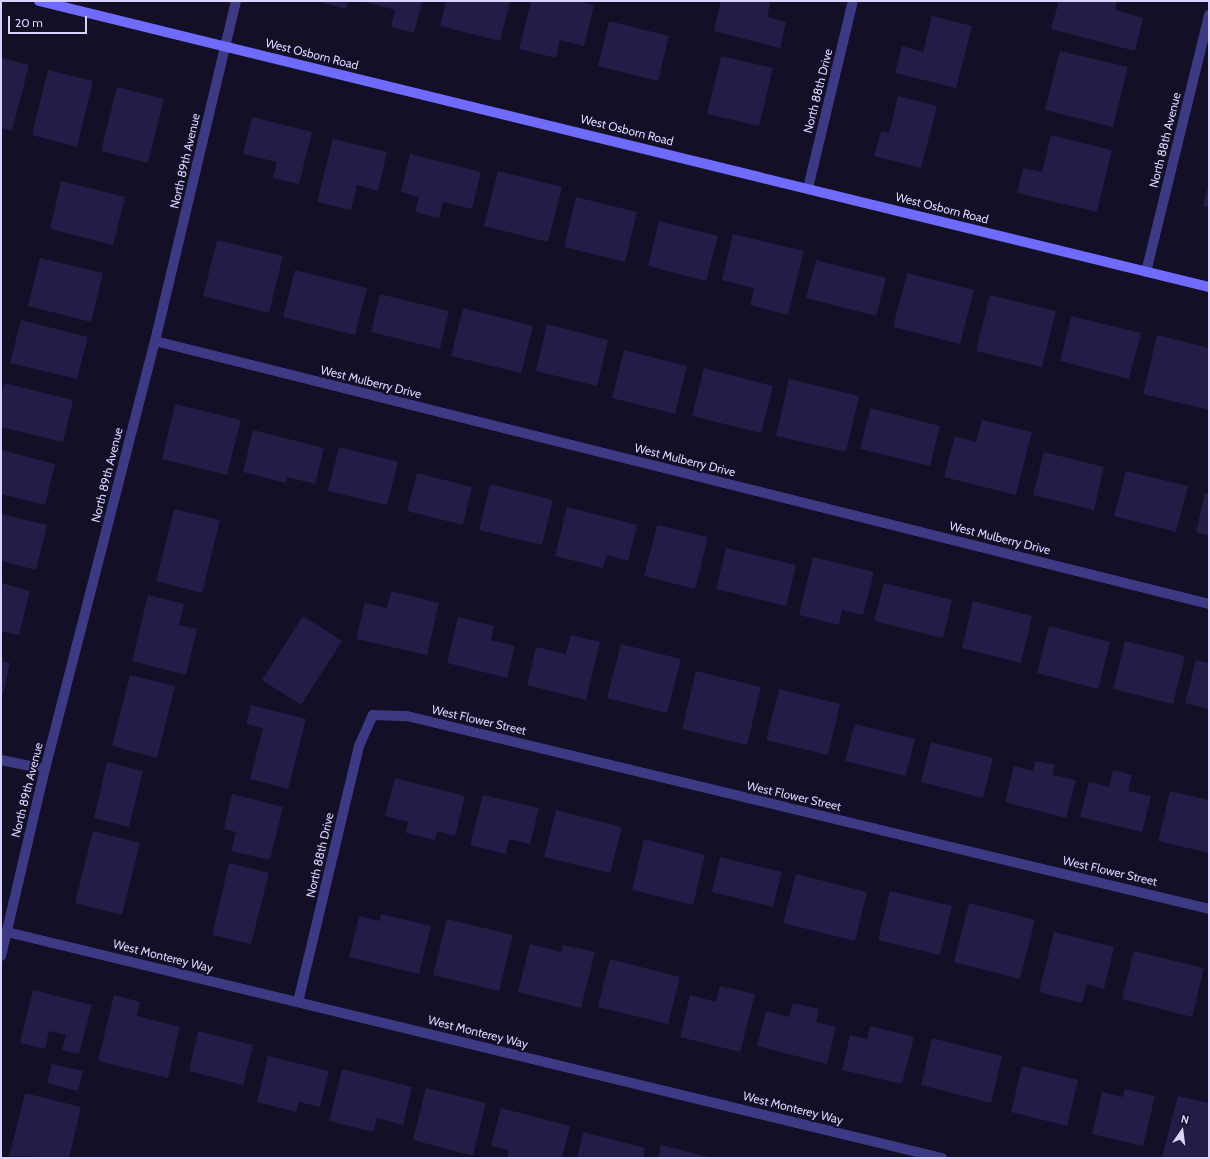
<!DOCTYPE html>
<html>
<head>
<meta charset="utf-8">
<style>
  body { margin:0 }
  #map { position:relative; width:1210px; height:1159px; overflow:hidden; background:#130f26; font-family:Cabin,sans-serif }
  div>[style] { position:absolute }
  .building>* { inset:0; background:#241b47 }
  .street>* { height:10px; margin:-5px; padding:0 5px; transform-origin:5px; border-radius:5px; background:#3d3a85 }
  .secondary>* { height:10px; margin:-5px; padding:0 5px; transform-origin:5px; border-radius:5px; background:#6f6bff }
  span { translate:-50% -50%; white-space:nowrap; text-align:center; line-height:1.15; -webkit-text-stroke:3.5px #130f26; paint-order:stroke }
  .street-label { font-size:12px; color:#d9d4ff }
  .frame { position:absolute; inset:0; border:2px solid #d9d4ff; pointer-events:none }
  .north { position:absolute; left:1162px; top:1111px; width:40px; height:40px; -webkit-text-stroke:3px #130f26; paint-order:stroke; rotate:14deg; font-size:11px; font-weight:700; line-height:16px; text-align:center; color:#d9d4ff }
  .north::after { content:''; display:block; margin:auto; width:14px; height:18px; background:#d9d4ff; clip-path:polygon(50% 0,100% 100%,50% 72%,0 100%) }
  .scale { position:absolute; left:8px; top:16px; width:79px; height:18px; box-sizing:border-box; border:2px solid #d9d4ff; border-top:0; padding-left:5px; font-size:12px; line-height:14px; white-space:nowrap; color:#d9d4ff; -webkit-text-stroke:3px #130f26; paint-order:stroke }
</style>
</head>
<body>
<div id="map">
  <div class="building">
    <div style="clip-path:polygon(317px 1px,348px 1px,346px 9px)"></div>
    <div style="clip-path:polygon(362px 1px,422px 1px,414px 33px,391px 27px,395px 10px)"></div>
    <div style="clip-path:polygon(446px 1px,510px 1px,500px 41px,440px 26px)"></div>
    <div style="clip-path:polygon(531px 1px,577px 1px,594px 5px,584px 46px,560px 40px,556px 58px,519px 49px)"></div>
    <div style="clip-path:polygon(721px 1px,771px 1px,767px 17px,786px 22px,780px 48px,714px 31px)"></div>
    <div style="clip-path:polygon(1059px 1px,1117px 1px,1115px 10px,1143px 18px,1135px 51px,1051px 29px)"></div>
    <div style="clip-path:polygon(932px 16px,972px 26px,956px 88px,895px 73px,902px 46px,923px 52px)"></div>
    <div style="clip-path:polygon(609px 21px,669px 36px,658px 81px,598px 66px)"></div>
    <div style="clip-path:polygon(1060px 51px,1128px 67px,1113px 127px,1045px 110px)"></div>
    <div style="clip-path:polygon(721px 56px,773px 68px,759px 126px,707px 114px)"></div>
    <div style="clip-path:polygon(1px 58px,29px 65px,12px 131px,1px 128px)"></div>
    <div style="clip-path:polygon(48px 70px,93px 81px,77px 147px,32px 135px)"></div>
    <div style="clip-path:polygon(117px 87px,164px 99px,148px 163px,101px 151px)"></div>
    <div style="clip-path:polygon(898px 96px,937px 106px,921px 168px,874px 156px,881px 131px,889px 133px)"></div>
    <div style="clip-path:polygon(252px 117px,312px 132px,299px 184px,273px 178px,277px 162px,243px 154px)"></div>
    <div style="clip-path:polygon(1051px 135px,1112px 150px,1097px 212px,1017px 193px,1023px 168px,1042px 172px)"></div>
    <div style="clip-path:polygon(333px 139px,387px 152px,378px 191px,357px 185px,351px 210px,317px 202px)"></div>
    <div style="clip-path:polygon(410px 154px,481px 172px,472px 209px,443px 202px,439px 218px,415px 212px,419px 197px,401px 192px)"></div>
    <div style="clip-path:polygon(498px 171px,562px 187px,548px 242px,484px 226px)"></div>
    <div style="clip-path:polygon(61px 181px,125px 197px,113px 245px,50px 229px)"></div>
    <div style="clip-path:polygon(1209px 183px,1209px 208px,1203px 206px)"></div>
    <div style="clip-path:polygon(576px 197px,637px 212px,625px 262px,564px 247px)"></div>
    <div style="clip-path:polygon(659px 221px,718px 236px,706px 281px,648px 266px)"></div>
    <div style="clip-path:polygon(733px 234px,804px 251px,788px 315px,750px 305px,754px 288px,722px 280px)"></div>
    <div style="clip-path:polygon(217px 240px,283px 256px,269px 313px,203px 296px)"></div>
    <div style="clip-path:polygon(40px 258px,103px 273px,91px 322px,28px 306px)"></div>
    <div style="clip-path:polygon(816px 260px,886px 278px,876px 316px,806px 298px)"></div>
    <div style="clip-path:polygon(295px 270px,367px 288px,355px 335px,283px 317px)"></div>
    <div style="clip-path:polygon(907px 273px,974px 290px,960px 344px,893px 327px)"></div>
    <div style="clip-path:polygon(380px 294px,449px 311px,440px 349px,371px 332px)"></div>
    <div style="clip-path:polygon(990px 295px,1056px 311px,1042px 367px,976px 351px)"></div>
    <div style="clip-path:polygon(463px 308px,533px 326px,521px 373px,451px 356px)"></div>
    <div style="clip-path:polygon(1071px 316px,1141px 333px,1129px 379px,1060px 361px)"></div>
    <div style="clip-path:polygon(21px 320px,88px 337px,77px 379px,10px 363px)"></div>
    <div style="clip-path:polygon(547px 324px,608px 340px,597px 386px,536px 371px)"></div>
    <div style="clip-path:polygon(1157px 335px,1209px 348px,1209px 410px,1143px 394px)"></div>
    <div style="clip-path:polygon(624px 350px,687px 366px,675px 414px,612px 398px)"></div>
    <div style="clip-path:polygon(704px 368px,773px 386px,761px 433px,692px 416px)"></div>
    <div style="clip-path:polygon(789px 379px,859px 396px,846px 452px,776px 436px)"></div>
    <div style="clip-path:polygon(4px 383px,73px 400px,63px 442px,1px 427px,1px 396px)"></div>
    <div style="clip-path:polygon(175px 404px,241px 420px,227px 475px,162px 459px)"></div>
    <div style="clip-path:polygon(870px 408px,940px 426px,930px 466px,860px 449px)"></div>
    <div style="clip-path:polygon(982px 420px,1032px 432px,1016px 495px,944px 477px,955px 436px,976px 442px)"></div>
    <div style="clip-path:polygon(253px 430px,324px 448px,315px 484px,287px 477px,286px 483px,243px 472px)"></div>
    <div style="clip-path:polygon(339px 447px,398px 462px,387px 505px,328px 491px)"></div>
    <div style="clip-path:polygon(1px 450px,55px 464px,45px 505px,1px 494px)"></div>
    <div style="clip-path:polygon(1044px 452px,1104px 467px,1094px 510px,1033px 495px)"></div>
    <div style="clip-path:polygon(1126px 471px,1188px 486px,1176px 532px,1114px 516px)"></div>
    <div style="clip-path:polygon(417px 473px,472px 487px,463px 525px,407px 511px)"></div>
    <div style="clip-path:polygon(490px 484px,553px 500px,542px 545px,479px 530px)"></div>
    <div style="clip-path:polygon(1205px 493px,1209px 494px,1209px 536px,1196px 532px)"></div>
    <div style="clip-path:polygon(567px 507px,637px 525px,628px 561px,607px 555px,603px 568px,555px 556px)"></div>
    <div style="clip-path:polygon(174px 509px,220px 520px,202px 593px,156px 581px)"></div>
    <div style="clip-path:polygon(1px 514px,47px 525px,36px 570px,1px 561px)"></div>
    <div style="clip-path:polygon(657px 525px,708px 537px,695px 589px,644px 576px)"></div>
    <div style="clip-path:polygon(726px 548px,796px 565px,786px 606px,716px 589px)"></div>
    <div style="clip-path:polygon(813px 557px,874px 572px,863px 615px,842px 610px,839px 625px,799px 615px)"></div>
    <div style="clip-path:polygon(1px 583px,30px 591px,19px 635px,1px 631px)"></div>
    <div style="clip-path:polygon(884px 583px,952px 600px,943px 638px,874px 621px)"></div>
    <div style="clip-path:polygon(391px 591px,439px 603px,427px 655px,356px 639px,365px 603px,387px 608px)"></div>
    <div style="clip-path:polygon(148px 595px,184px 604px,179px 625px,197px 629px,186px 675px,132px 661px)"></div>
    <div style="clip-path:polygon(973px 601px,1032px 616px,1021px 663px,962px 648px)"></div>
    <div style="clip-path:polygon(303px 616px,342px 641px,301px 705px,262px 680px)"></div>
    <div style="clip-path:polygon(458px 617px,494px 626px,491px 640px,515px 646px,507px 678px,447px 663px)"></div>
    <div style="clip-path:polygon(1049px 626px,1110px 642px,1098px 689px,1037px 673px)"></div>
    <div style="clip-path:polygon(571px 635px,600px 642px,586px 700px,527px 685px,536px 647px,566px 654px)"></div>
    <div style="clip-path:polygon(1125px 641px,1185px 656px,1173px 704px,1113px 689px)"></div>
    <div style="clip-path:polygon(621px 644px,681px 659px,667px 713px,607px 698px)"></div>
    <div style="clip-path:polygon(1196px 660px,1209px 663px,1209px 709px,1185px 703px)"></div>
    <div style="clip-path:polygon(1px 661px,10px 663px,3px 694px,1px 693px)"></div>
    <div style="clip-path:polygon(696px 671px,761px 687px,747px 745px,682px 729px)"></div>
    <div style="clip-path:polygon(130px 675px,175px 686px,157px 758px,112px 746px)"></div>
    <div style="clip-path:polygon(779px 689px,840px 704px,828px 755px,766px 740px)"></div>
    <div style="clip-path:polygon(251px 705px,306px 719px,288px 789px,250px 779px,263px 728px,246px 724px)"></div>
    <div style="clip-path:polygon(855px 724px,915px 739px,906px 776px,845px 761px)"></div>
    <div style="clip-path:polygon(931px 742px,993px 758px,983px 798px,921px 782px)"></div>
    <div style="clip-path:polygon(1036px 761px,1055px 765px,1053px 775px,1076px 780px,1066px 818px,1005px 802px,1014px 766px,1033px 771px)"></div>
    <div style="clip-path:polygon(107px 762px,143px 771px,129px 827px,94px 818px)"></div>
    <div style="clip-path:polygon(1113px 770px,1132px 775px,1128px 791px,1151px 796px,1142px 832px,1080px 817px,1089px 782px,1109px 787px)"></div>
    <div style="clip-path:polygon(395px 778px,465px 796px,455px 836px,437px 831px,435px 840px,406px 833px,408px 822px,385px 816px)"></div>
    <div style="clip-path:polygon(1170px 791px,1209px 800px,1209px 853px,1158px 841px)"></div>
    <div style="clip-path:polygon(232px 794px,283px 807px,270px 860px,231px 851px,236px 832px,224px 829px)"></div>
    <div style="clip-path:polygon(483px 795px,539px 808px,530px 844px,509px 839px,506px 854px,470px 845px)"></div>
    <div style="clip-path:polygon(556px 810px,622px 827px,610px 873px,544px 857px)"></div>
    <div style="clip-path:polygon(93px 831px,140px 843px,122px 915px,75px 903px)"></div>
    <div style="clip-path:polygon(644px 839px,705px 855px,693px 905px,632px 890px)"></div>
    <div style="clip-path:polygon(720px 857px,782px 872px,773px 907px,712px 892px)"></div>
    <div style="clip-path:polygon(229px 863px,269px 873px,251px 944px,212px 935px)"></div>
    <div style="clip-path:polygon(796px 874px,867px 892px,855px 941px,783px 923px)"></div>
    <div style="clip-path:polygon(890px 891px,952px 906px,940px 955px,878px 940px)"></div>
    <div style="clip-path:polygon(969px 903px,1035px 920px,1020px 979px,954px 962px)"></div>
    <div style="clip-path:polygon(381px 914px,431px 926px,419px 974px,349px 957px,359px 916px,380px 921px)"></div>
    <div style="clip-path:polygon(447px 919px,513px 935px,499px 991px,433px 975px)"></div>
    <div style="clip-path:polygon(1054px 932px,1114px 947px,1104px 989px,1087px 984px,1082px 1003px,1039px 992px)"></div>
    <div style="clip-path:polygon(530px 944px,561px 952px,563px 945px,595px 952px,581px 1008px,518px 992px)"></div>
    <div style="clip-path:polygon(1134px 951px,1204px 968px,1192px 1017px,1122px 999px)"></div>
    <div style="clip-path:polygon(610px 959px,680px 977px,668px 1024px,598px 1007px)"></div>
    <div style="clip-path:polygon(720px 986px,755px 994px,740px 1052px,680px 1037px,690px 995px,716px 1002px)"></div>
    <div style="clip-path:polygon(33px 990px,92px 1005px,79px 1054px,62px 1050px,66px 1035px,49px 1031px,45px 1049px,20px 1043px)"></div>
    <div style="clip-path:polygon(114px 995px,140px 1002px,137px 1016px,180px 1027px,168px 1078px,98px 1061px)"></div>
    <div style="clip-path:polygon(793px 1003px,819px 1009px,816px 1022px,836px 1027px,827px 1064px,757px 1046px,766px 1011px,789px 1017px)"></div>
    <div style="clip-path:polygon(870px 1026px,914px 1037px,902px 1084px,842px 1070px,850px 1035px,867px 1039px)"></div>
    <div style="clip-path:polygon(198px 1031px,253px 1045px,243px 1085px,189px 1071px)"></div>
    <div style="clip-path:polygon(932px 1038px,1002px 1056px,991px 1103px,921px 1085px)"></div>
    <div style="clip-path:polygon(268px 1056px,329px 1071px,320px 1107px,299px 1102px,296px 1112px,257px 1102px)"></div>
    <div style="clip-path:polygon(52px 1064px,83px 1071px,78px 1091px,47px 1083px)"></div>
    <div style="clip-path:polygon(1022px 1066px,1078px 1080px,1067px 1126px,1011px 1112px)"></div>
    <div style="clip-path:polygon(342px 1069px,412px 1087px,403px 1125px,377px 1118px,373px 1132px,329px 1121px)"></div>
    <div style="clip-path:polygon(426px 1088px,486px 1103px,473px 1156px,413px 1140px)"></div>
    <div style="clip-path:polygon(1125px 1089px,1155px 1096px,1143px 1146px,1092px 1134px,1102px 1092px,1123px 1097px)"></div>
    <div style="clip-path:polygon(25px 1093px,81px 1107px,69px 1158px,9px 1156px)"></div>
    <div style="clip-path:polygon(1178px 1096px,1209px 1103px,1209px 1158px,1162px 1157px)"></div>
    <div style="clip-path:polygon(501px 1108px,570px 1126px,562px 1158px,507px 1158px,509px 1150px,491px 1146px)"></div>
    <div style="clip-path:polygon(583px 1132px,645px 1148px,643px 1158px,577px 1158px)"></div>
    <div style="clip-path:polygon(661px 1145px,709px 1157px,709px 1158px,658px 1158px)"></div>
  </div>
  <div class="street">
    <div style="left:808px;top:188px;width:192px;rotate:-76.5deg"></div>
    <div style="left:1146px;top:272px;width:265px;rotate:-76.2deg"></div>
    <div style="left:155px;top:341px;width:1086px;rotate:14.01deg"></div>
    <div style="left:1px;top:760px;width:45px;rotate:11.6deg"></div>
    <div style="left:7px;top:932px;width:962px;rotate:13.59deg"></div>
    <div style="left:1px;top:956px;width:192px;rotate:-76.8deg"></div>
    <div style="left:45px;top:769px;width:442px;rotate:-75.6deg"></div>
    <div style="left:155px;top:341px;width:350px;rotate:-76.6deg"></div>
    <div style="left:298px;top:1002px;width:263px;rotate:-76.6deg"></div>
    <div style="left:359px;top:746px;width:34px;rotate:-66deg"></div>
    <div style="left:373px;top:715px;width:34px;rotate:2deg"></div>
    <div style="left:407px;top:716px;width:825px;rotate:13.53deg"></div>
  </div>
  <div class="secondary">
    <div style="left:39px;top:1px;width:1204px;rotate:13.74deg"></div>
  </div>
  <div class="street-label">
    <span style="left:312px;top:54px;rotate:14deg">West Osborn Road</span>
    <span style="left:818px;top:91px;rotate:-76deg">North 88th Drive</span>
    <span style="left:627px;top:130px;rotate:14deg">West Osborn Road</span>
    <span style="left:1165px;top:140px;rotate:-76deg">North 88th Avenue</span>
    <span style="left:185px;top:161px;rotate:-77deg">North 89th Avenue</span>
    <span style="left:942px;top:208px;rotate:14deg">West Osborn Road</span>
    <span style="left:371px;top:382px;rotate:14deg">West Mulberry Drive</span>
    <span style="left:685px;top:460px;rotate:14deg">West Mulberry Drive</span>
    <span style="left:107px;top:475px;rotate:-76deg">North 89th Avenue</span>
    <span style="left:1000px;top:538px;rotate:14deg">West Mulberry Drive</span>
    <span style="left:479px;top:720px;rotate:13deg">West Flower Street</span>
    <span style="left:27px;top:790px;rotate:-76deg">North 89th Avenue</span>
    <span style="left:794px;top:796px;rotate:13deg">West Flower Street</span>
    <span style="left:320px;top:855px;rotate:-77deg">North 88th Drive</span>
    <span style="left:1110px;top:871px;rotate:13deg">West Flower Street</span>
    <span style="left:163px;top:956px;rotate:14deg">West Monterey Way</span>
    <span style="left:478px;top:1032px;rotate:14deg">West Monterey Way</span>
    <span style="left:793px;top:1108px;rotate:14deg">West Monterey Way</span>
  </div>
  <div class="frame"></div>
  <div class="north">N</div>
  <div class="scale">20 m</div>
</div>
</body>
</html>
